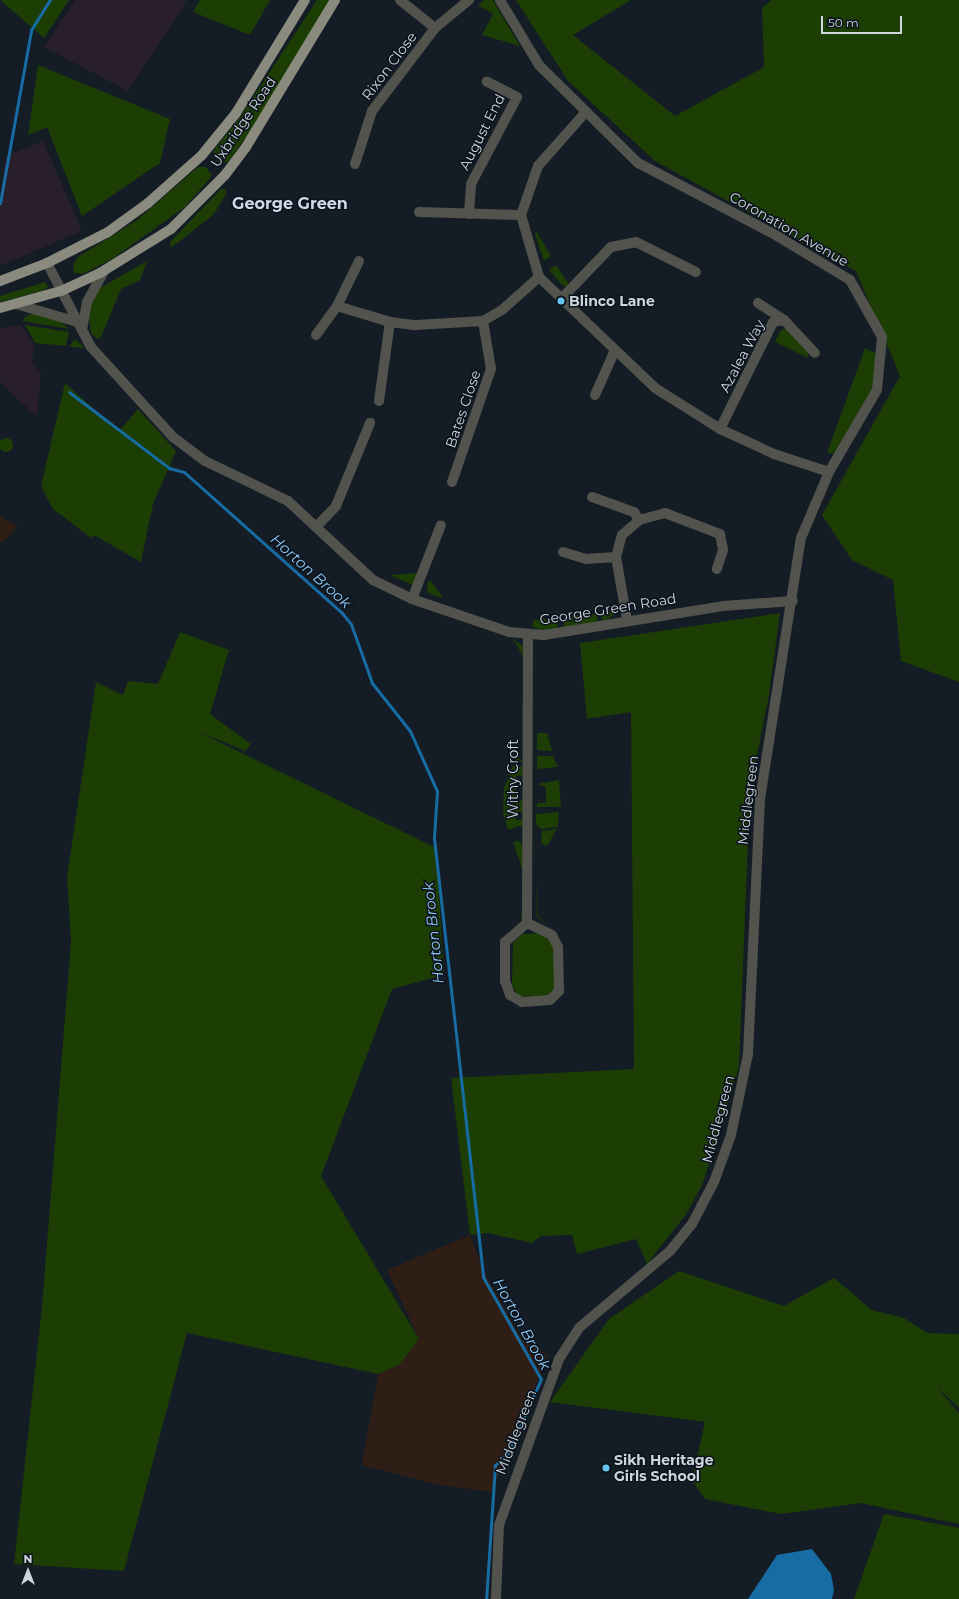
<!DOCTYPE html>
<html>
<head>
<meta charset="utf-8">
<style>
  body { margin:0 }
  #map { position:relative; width:959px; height:1599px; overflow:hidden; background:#141c26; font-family:Montserrat,sans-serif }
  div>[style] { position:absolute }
  .commercial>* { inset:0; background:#291e2c }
  .industrial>* { inset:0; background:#2f1e16 }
  .green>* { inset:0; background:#1c3d04 }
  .round { border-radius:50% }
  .water>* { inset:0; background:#166ca3 }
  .stream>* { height:3px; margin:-1.5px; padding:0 1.5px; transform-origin:1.5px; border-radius:1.5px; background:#166ca3 }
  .minor>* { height:10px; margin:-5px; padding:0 5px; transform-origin:5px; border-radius:5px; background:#52534d }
  .tertiary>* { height:10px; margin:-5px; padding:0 5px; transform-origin:5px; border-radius:5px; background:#52534d }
  .primary>* { height:10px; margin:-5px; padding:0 5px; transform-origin:5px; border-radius:5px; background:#8a8b7e }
  .dots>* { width:11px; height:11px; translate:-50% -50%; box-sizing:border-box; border:2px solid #0b131c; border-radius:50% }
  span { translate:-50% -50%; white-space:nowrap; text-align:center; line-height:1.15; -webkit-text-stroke:3px #0b131c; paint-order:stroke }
  .street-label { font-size:14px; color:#cfd5dc }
  .poi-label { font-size:14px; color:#cfd5dc; font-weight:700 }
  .left { translate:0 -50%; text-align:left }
  .water-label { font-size:15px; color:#90c9f6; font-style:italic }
  .quarter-label { font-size:16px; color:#cedae8; font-weight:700 }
  .north { position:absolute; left:8px; top:1551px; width:40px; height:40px; -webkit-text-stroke:3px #0b131c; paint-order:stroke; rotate:0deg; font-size:11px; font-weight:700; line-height:16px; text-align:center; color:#cfd5dc }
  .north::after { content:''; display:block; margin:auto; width:14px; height:18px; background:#cfd5dc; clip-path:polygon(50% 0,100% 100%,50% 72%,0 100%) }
  .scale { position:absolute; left:821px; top:16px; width:81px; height:18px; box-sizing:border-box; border:2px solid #cfd5dc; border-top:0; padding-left:5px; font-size:12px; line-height:14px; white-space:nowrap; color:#cfd5dc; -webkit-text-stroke:3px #0b131c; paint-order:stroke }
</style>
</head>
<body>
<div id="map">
  <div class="commercial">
    <div style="clip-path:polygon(75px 0,187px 0,128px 91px,44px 47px)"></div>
    <div style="clip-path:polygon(43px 141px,82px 231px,0 266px,0 198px,6px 156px)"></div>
    <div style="clip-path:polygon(21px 325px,34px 344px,32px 364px,41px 373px,37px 417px,0 382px,0 328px)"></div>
  </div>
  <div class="industrial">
    <div style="clip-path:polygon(0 516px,18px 526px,3px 543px,0 542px)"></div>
    <div style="clip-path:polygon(470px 1235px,485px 1274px,523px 1341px,548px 1355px,491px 1492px,435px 1484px,362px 1465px,378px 1374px,399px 1365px,419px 1339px,387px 1270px)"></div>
  </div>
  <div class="green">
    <div style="clip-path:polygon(0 0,69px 0,44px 38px)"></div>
    <div style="clip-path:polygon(200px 0,270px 0,250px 35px,193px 12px)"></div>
    <div style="clip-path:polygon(317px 0,331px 0,257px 122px,228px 162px,219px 163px,213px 153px,216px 147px,238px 120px)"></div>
    <div style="clip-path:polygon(485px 0,493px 0,520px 46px,482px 35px,493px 14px,478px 5px)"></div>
    <div style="clip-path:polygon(516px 0,631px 0,573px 35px,675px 116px,764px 67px,762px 8px,771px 0,959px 0,959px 682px,901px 661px,893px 580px,852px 560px,822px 515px,900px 376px,856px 271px,655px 161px,568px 81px)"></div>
    <div style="clip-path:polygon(38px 65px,170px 119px,160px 163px,82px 216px,47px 127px,28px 135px)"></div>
    <div style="clip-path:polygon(198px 167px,206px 167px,212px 176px,185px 207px,112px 259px,83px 274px,74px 273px,73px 265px,78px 257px,137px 220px)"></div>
    <div style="clip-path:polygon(221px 189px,225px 189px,227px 193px,214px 214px,171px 248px,170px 242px)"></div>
    <div style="clip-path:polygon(536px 231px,551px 256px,544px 261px,535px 234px)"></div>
    <div style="clip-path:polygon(147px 261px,140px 280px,121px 289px,101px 337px,97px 339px,91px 333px,88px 311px,100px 288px)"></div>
    <div style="clip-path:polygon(556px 265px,570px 286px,563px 286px,549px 270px)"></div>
    <div style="clip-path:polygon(45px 282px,48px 287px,42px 291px,0 302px,0 296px)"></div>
    <div style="clip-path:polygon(37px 313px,57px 319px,69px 329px,22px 321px,27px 315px)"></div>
    <div style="clip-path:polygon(25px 325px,69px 332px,66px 346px,35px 343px)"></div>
    <div style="clip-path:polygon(786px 329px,808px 352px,808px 358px,775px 342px,781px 330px)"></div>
    <div style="clip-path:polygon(75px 339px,85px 348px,69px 347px)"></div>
    <div style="clip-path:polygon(865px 348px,877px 354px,875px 386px,838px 454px,827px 453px)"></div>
    <div style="clip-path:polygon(65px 383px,119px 431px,138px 409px,176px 451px,153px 504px,141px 562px,94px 535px,91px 538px,53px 509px,41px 486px)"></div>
    <div class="round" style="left:-1px;top:438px;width:14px;height:14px"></div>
    <div style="clip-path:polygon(419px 573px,413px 585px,390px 575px)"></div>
    <div style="clip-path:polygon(428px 580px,431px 581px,444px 599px,427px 592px)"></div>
    <div style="clip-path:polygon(615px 609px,622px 610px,603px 622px,600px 613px)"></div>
    <div style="clip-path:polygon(780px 613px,769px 695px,750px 790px,739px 1067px,703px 1183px,687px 1213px,647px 1264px,636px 1239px,577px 1254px,572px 1235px,541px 1236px,532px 1243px,488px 1233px,470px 1235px,451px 1078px,634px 1069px,631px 712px,587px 719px,580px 643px)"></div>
    <div style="clip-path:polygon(597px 614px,597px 624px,563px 628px,566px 616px)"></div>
    <div style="clip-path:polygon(561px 618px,556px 628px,541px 630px,532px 626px,534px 620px)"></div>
    <div style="clip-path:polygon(180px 632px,229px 650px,210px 714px,251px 744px,245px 751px,199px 732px,436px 848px,444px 975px,392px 989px,321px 1176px,419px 1339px,399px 1365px,378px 1374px,187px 1333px,124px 1571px,14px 1564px,42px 1306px,71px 942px,67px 877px,96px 682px,123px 695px,128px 681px,158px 684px)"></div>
    <div style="clip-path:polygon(513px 639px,527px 649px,526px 661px)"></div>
    <div style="clip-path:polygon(537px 733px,547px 733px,552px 751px,537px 750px)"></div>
    <div style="clip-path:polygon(537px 756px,553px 756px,558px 767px,537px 769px)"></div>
    <div style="clip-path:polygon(516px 758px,526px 761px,517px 762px,517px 766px,526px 767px,526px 775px,516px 776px,516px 800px,527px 801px,526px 812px,516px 812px,516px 820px,526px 820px,526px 824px,508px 830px,503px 812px,504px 788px)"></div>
    <div style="clip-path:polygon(559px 780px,561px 807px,537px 807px,537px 803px,546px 803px,546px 787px,537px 784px)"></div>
    <div style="clip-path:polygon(559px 812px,558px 827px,541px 829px,536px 824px,536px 814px)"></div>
    <div style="clip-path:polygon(557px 829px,547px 846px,541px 844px,542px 831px)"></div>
    <div style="clip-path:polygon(519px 841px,526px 850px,526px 914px,521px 925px,524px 874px,513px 842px)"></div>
    <div style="clip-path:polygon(536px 874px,538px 916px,548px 925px,537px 917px)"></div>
    <div style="clip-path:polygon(543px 933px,556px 947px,554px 992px,546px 997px,519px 996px,512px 986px,513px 943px,522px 934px)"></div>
    <div style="clip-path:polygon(679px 1271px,784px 1306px,834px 1278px,872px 1310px,904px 1318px,927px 1333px,959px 1334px,959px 1408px,937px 1387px,959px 1413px,959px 1524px,861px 1503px,781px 1514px,705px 1499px,692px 1480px,705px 1422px,550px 1402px,609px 1319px)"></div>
    <div style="clip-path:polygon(884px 1514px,959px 1528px,959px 1599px,854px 1599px)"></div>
  </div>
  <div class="water">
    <div style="clip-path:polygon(812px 1549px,831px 1574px,834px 1590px,832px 1599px,748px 1599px,777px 1555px)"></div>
  </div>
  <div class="stream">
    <div style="left:0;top:203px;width:176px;rotate:-79.8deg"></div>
    <div style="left:31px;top:30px;width:36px;rotate:-58deg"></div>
    <div style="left:69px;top:392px;width:126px;rotate:37.2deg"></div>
    <div style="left:169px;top:468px;width:16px;rotate:15deg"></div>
    <div style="left:184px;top:472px;width:212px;rotate:41.7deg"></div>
    <div style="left:342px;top:613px;width:14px;rotate:51deg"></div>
    <div style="left:351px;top:624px;width:63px;rotate:70.4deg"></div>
    <div style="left:372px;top:683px;width:61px;rotate:51.6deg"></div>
    <div style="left:410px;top:731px;width:66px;rotate:65.8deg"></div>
    <div style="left:437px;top:791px;width:47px;rotate:93.7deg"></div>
    <div style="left:434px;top:838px;width:442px;rotate:83.6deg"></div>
    <div style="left:483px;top:1277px;width:117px;rotate:60.4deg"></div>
    <div style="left:541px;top:1379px;width:81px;rotate:114deg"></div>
    <div style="left:508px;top:1453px;width:18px;rotate:137deg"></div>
    <div style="left:495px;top:1465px;width:134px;rotate:93.8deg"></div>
  </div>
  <div class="minor">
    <div style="left:400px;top:0;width:45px;rotate:38.7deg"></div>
    <div style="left:584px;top:114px;width:69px;rotate:131.5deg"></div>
    <div style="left:538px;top:166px;width:52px;rotate:109.1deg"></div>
    <div style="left:521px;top:215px;width:65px;rotate:73.8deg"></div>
    <div style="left:539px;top:277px;width:161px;rotate:43.7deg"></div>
    <div style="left:655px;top:388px;width:77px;rotate:32.2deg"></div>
    <div style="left:720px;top:429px;width:60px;rotate:24.8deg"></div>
    <div style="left:774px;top:454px;width:58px;rotate:18.1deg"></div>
    <div style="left:355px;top:164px;width:56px;rotate:-72.2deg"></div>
    <div style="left:372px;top:111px;width:104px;rotate:-52.8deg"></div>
    <div style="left:435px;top:28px;width:44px;rotate:-39.5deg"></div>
    <div style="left:419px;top:212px;width:102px;rotate:1.7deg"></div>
    <div style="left:469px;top:214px;width:30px;rotate:-86deg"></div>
    <div style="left:471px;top:184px;width:98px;rotate:-62.1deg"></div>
    <div style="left:517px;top:97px;width:34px;rotate:-153deg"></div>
    <div style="left:563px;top:297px;width:69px;rotate:-46.2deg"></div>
    <div style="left:611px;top:247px;width:25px;rotate:-11deg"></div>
    <div style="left:636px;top:242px;width:67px;rotate:26.6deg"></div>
    <div style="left:758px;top:303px;width:31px;rotate:33deg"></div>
    <div style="left:337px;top:306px;width:50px;rotate:-63.9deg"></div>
    <div style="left:316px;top:335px;width:36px;rotate:-54deg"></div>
    <div style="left:337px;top:306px;width:55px;rotate:16.8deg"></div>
    <div style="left:390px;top:322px;width:26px;rotate:7deg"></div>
    <div style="left:416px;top:325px;width:67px;rotate:-3.4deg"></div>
    <div style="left:483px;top:321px;width:22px;rotate:-30deg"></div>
    <div style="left:502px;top:310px;width:50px;rotate:-41.7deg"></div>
    <div style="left:595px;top:395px;width:49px;rotate:-66deg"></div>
    <div style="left:379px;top:401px;width:80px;rotate:-82.1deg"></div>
    <div style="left:720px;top:429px;width:119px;rotate:-63.6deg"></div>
    <div style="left:773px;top:322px;width:11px;rotate:-10deg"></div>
    <div style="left:784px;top:320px;width:45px;rotate:46.8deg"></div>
    <div style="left:452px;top:482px;width:120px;rotate:-71deg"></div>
    <div style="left:491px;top:369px;width:49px;rotate:-99.5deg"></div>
    <div style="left:592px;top:497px;width:45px;rotate:19.7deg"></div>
    <div style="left:634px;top:512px;width:9px;rotate:58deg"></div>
    <div style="left:316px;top:527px;width:29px;rotate:-46deg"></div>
    <div style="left:336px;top:506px;width:90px;rotate:-67.7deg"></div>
    <div style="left:563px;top:552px;width:24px;rotate:17deg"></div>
    <div style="left:586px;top:559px;width:30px;rotate:-4deg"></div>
    <div style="left:412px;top:599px;width:79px;rotate:-68.6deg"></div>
    <div style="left:627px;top:620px;width:64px;rotate:-99.9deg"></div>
    <div style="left:616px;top:557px;width:23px;rotate:-75deg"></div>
    <div style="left:622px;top:535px;width:23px;rotate:-41deg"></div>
    <div style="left:639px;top:520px;width:27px;rotate:-15deg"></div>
    <div style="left:665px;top:513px;width:59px;rotate:20.9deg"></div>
    <div style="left:720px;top:534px;width:16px;rotate:79deg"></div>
    <div style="left:723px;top:550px;width:20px;rotate:108deg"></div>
    <div style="left:527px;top:923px;width:29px;rotate:139deg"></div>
    <div style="left:505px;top:942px;width:39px;rotate:90deg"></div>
    <div style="left:505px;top:981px;width:15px;rotate:70deg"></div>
    <div style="left:510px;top:995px;width:14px;rotate:30deg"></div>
    <div style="left:522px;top:1002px;width:28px;rotate:-4deg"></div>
    <div style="left:550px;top:1000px;width:13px;rotate:-45deg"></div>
    <div style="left:559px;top:991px;width:44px;rotate:-91.3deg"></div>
    <div style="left:558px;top:947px;width:13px;rotate:-117deg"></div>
    <div style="left:552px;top:935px;width:28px;rotate:-154deg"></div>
    <div style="left:527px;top:923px;width:288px;rotate:-89.8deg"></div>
  </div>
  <div class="tertiary">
    <div style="left:47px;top:263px;width:95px;rotate:62.4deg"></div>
    <div style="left:91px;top:347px;width:122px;rotate:47.7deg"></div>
    <div style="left:173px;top:437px;width:40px;rotate:37deg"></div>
    <div style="left:205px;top:461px;width:92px;rotate:25.7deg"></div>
    <div style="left:288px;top:501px;width:116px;rotate:42.9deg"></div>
    <div style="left:373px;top:580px;width:43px;rotate:26deg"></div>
    <div style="left:412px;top:599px;width:102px;rotate:18.8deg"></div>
    <div style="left:509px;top:632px;width:35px;rotate:5deg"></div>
    <div style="left:544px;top:635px;width:181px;rotate:-9.2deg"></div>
    <div style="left:723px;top:606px;width:70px;rotate:-4.1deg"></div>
    <div style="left:16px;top:304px;width:64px;rotate:16.4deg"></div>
    <div style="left:82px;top:330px;width:28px;rotate:-80deg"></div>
    <div style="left:87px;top:302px;width:35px;rotate:-61deg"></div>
    <div style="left:496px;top:1599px;width:74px;rotate:-87.7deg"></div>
    <div style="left:499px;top:1525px;width:177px;rotate:-70.1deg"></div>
    <div style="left:559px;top:1359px;width:38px;rotate:-57deg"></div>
    <div style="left:580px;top:1327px;width:118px;rotate:-40.2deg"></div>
    <div style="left:670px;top:1251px;width:35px;rotate:-51deg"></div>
    <div style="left:692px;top:1224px;width:47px;rotate:-62.4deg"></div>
    <div style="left:714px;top:1182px;width:50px;rotate:-70.1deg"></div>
    <div style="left:731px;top:1135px;width:83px;rotate:-78.1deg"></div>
    <div style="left:748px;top:1054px;width:255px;rotate:-87.3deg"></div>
    <div style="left:760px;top:799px;width:264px;rotate:-81.1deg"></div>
    <div style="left:801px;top:538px;width:72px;rotate:-67deg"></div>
    <div style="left:829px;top:472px;width:95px;rotate:-59.7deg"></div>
    <div style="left:877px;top:390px;width:53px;rotate:-84.6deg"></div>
    <div style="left:882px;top:337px;width:65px;rotate:-119.3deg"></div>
    <div style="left:850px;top:280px;width:91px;rotate:-148.9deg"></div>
    <div style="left:772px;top:233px;width:151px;rotate:-152.4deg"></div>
    <div style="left:638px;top:163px;width:139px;rotate:-135.3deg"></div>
    <div style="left:539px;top:65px;width:76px;rotate:-121deg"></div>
  </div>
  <div class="primary">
    <div style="left:0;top:281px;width:50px;rotate:-21deg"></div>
    <div style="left:47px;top:263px;width:68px;rotate:-26.9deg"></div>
    <div style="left:108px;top:232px;width:49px;rotate:-35.9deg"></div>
    <div style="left:148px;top:203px;width:72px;rotate:-41.6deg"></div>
    <div style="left:202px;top:155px;width:54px;rotate:-51deg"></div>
    <div style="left:236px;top:113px;width:132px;rotate:-58.6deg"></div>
    <div style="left:0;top:308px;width:63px;rotate:-15.6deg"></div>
    <div style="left:61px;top:291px;width:43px;rotate:-24.8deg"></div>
    <div style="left:100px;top:273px;width:84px;rotate:-31.8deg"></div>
    <div style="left:171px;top:229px;width:76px;rotate:-45deg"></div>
    <div style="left:225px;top:175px;width:35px;rotate:-53deg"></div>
    <div style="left:246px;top:147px;width:172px;rotate:-58.8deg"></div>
  </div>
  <div class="dots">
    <div style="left:561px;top:301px;background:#66c4ef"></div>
    <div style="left:606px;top:1468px;background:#66c4ef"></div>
  </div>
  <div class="street-label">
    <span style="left:389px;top:66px;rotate:-53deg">Rixon Close</span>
    <span style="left:243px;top:122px;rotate:-56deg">Uxbridge Road</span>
    <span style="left:482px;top:132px;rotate:-63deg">August End</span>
    <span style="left:789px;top:229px;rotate:30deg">Coronation Avenue</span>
    <span style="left:742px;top:356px;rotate:-62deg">Azalea Way</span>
    <span style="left:463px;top:409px;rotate:-71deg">Bates Close</span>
    <span style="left:608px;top:609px;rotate:-9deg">George Green Road</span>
    <span style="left:513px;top:779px;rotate:-90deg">Withy Croft</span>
    <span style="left:748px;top:800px;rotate:-83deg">Middlegreen</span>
    <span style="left:718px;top:1119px;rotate:-75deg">Middlegreen</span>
    <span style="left:516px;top:1432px;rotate:-69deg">Middlegreen</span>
  </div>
  <div class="poi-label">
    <span class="left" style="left:569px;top:301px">Blinco Lane</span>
    <span class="left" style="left:614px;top:1468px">Sikh Heritage<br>Girls School</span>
  </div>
  <div class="water-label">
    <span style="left:311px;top:571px;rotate:42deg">Horton Brook</span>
    <span style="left:433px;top:933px;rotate:-96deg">Horton Brook</span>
    <span style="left:522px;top:1324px;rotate:61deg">Horton Brook</span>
  </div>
  <div class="quarter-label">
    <span style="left:290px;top:204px">George Green</span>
  </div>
  <div class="north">N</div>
  <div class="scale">50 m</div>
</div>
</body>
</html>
